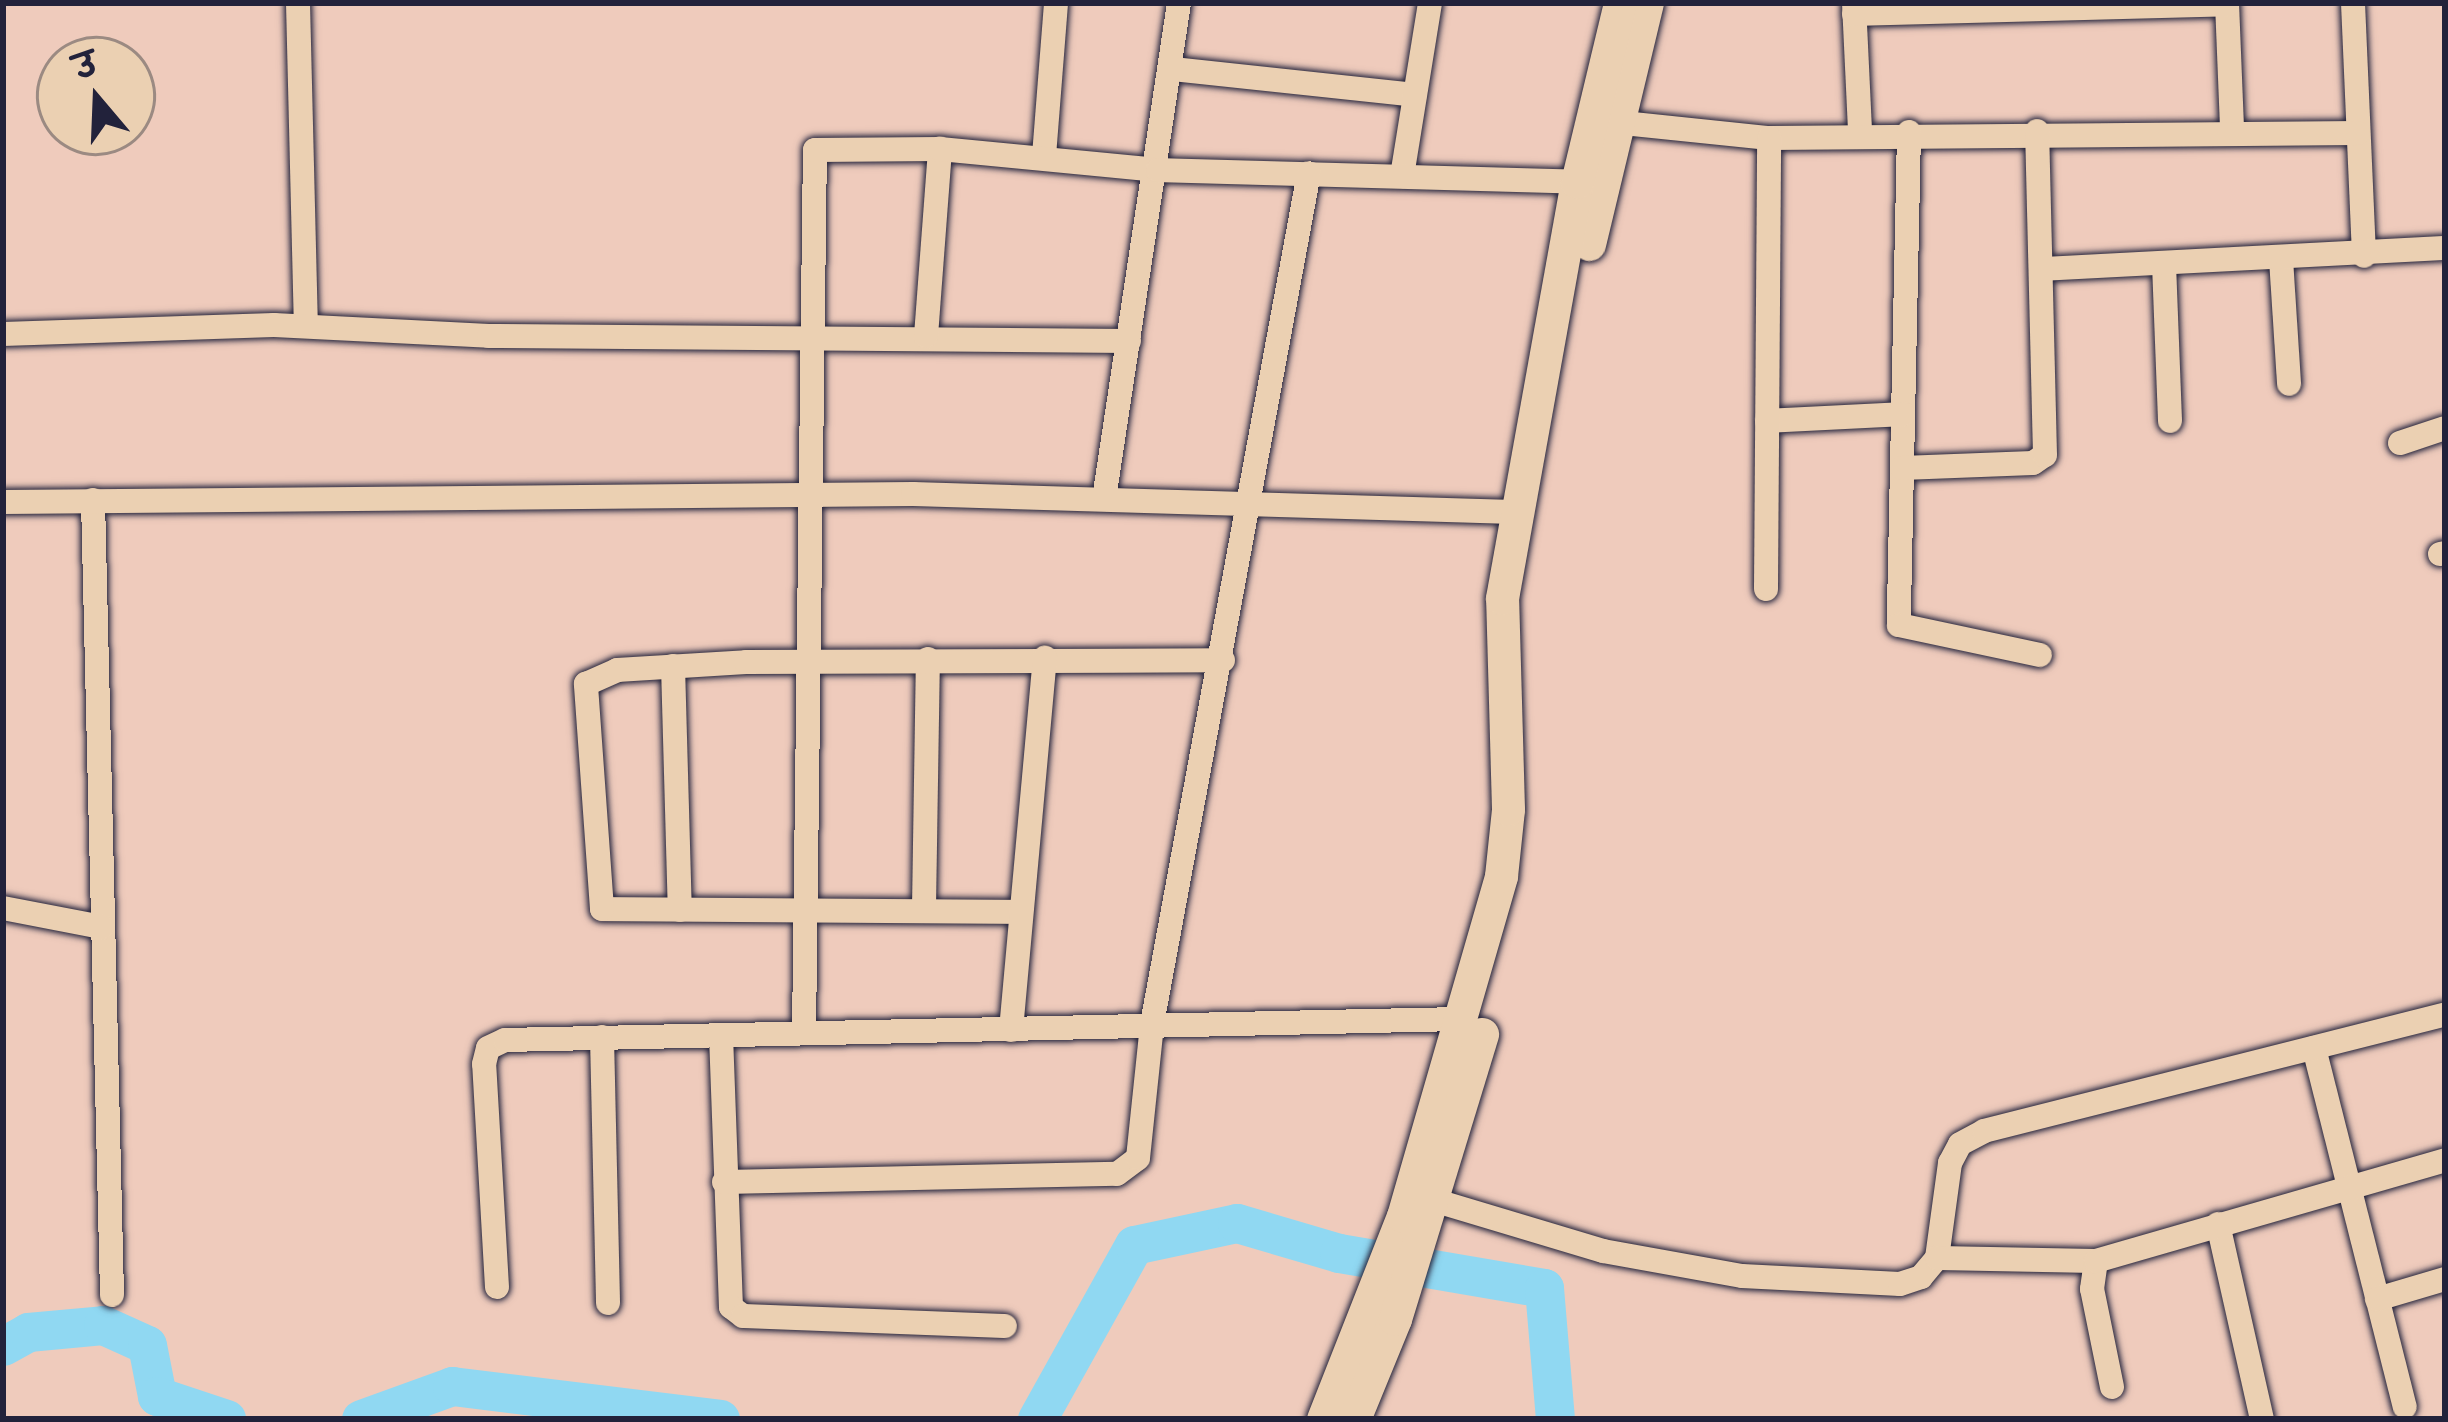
<!DOCTYPE html>
<html>
<head>
<meta charset="utf-8">
<style>
  body { margin:0 }
  #map { position:relative; width:2448px; height:1422px; overflow:hidden; background:#efcbbc; font-family:"Patrick Hand","Playpen Sans Deva",sans-serif }
  div>[style] { position:absolute }
  .river>* { height:39px; margin:-19.5px; padding:0 19.5px; transform-origin:19.5px; border-radius:19.5px; background:#90d8f2 }
  .roads { filter:drop-shadow(0 0 3px #22223b) drop-shadow(0 0 3px #22223b) }
  .street>* { height:24px; margin:-12px; padding:0 12px; transform-origin:12px; border-radius:12px; background:#ebd0b2 }
  .secondary>* { height:33px; margin:-16.5px; padding:0 16.5px; transform-origin:16.5px; border-radius:16.5px; background:#ebd0b2 }
  span { translate:-50% -50%; white-space:nowrap; text-align:center; line-height:1.15; -webkit-text-stroke:12px #ebd0b2; paint-order:stroke }
  .frame { position:absolute; inset:0; border:6px solid #22223b; pointer-events:none }
  .north { position:absolute; left:36px; top:36px; width:120px; height:120px; box-sizing:border-box; background:#ebd0b2; border:3px solid #9b8a82; border-radius:50%; rotate:341deg; font-size:33px; font-weight:700; line-height:48px; text-align:center; color:#22223b }
  .north::after { content:''; display:block; margin:auto; width:42px; height:54px; background:#22223b; clip-path:polygon(50% 0,100% 100%,50% 72%,0 100%) }
</style>
</head>
<body>
<div id="map">
  <div class="river">
    <div style="left:3px;top:1346px;width:29px;rotate:-29deg"></div>
    <div style="left:28px;top:1332px;width:75px;rotate:-5.3deg"></div>
    <div style="left:103px;top:1325px;width:48px;rotate:24.4deg"></div>
    <div style="left:147px;top:1345px;width:52px;rotate:78.9deg"></div>
    <div style="left:157px;top:1396px;width:73px;rotate:18.4deg"></div>
    <div style="left:361px;top:1419px;width:97px;rotate:-19.9deg"></div>
    <div style="left:452px;top:1386px;width:270px;rotate:7deg"></div>
    <div style="left:1037px;top:1419px;width:199px;rotate:-60.9deg"></div>
    <div style="left:1134px;top:1245px;width:105px;rotate:-12.1deg"></div>
    <div style="left:1237px;top:1223px;width:106px;rotate:16.4deg"></div>
    <div style="left:1339px;top:1253px;width:208px;rotate:9.7deg"></div>
    <div style="left:1544px;top:1288px;width:131px;rotate:85.2deg"></div>
  </div>
  <div class="roads">
    <div class="street">
      <div style="left:298px;top:3px;width:322px;rotate:88.6deg"></div>
      <div style="left:1854px;top:3px;width:129px;rotate:87.3deg"></div>
      <div style="left:2227px;top:3px;width:126px;rotate:87.7deg"></div>
      <div style="left:2353px;top:3px;width:253px;rotate:87.5deg"></div>
      <div style="left:1854px;top:14px;width:373px;rotate:-1.5deg"></div>
      <div style="left:1173px;top:69px;width:243px;rotate:6.1deg"></div>
      <div style="left:1604px;top:121px;width:166px;rotate:5.9deg"></div>
      <div style="left:1769px;top:138px;width:589px;rotate:-0.49deg"></div>
      <div style="left:1909px;top:132px;width:493px;rotate:91.2deg"></div>
      <div style="left:1899px;top:625px;width:144px;rotate:12deg"></div>
      <div style="left:1044px;top:156px;width:153px;rotate:-85.5deg"></div>
      <div style="left:1402px;top:176px;width:175px;rotate:-80.8deg"></div>
      <div style="left:2281px;top:259px;width:125px;rotate:86.3deg"></div>
      <div style="left:2164px;top:264px;width:157px;rotate:87.8deg"></div>
      <div style="left:2042px;top:269px;width:404px;rotate:-3deg"></div>
      <div style="left:3px;top:334px;width:271px;rotate:-1.9deg"></div>
      <div style="left:274px;top:325px;width:215px;rotate:2.9deg"></div>
      <div style="left:489px;top:336px;width:640px;rotate:0.45deg"></div>
      <div style="left:926px;top:336px;width:188px;rotate:-85.7deg"></div>
      <div style="left:1767px;top:421px;width:136px;rotate:-2.9deg"></div>
      <div style="left:2400px;top:443px;width:47px;rotate:-18.4deg"></div>
      <div style="left:1902px;top:468px;width:131px;rotate:-2.2deg"></div>
      <div style="left:2033px;top:463px;width:14px;rotate:-34deg"></div>
      <div style="left:2045px;top:455px;width:324px;rotate:-91.4deg"></div>
      <div style="left:1104px;top:499px;width:502px;rotate:-81.4deg"></div>
      <div style="left:93px;top:500px;width:795px;rotate:88.63deg"></div>
      <div style="left:3px;top:502px;width:910px;rotate:-0.5deg"></div>
      <div style="left:913px;top:494px;width:601px;rotate:1.72deg"></div>
      <div style="left:2440px;top:554px;width:5px;rotate:-11deg"></div>
      <div style="left:1766px;top:589px;width:451px;rotate:-89.6deg"></div>
      <div style="left:673px;top:666px;width:244px;rotate:88.4deg"></div>
      <div style="left:3px;top:908px;width:101px;rotate:10.9deg"></div>
      <div style="left:924px;top:908px;width:249px;rotate:-89.1deg"></div>
      <div style="left:1021px;top:912px;width:419px;rotate:-179.6deg"></div>
      <div style="left:602px;top:909px;width:226px;rotate:-94.1deg"></div>
      <div style="left:586px;top:684px;width:34px;rotate:-24deg"></div>
      <div style="left:617px;top:670px;width:129px;rotate:-3.5deg"></div>
      <div style="left:746px;top:662px;width:477px;rotate:-0.2deg"></div>
      <div style="left:1011px;top:1030px;width:374px;rotate:-84.8deg"></div>
      <div style="left:804px;top:1033px;width:883px;rotate:-89.29deg"></div>
      <div style="left:815px;top:150px;width:125px;rotate:-0.5deg"></div>
      <div style="left:940px;top:149px;width:219px;rotate:5.5deg"></div>
      <div style="left:1158px;top:170px;width:419px;rotate:1.6deg"></div>
      <div style="left:721px;top:1035px;width:272px;rotate:87.9deg"></div>
      <div style="left:731px;top:1307px;width:15px;rotate:37deg"></div>
      <div style="left:743px;top:1316px;width:262px;rotate:2.2deg"></div>
      <div style="left:602px;top:1037px;width:266px;rotate:88.7deg"></div>
      <div style="left:2314px;top:1048px;width:370px;rotate:75.8deg"></div>
      <div style="left:724px;top:1182px;width:393px;rotate:-1.2deg"></div>
      <div style="left:1117px;top:1174px;width:26px;rotate:-37deg"></div>
      <div style="left:1138px;top:1158px;width:135px;rotate:-84deg"></div>
      <div style="left:1152px;top:1024px;width:865px;rotate:-79.55deg"></div>
      <div style="left:1433px;top:1200px;width:177px;rotate:16.7deg"></div>
      <div style="left:1603px;top:1251px;width:141px;rotate:10.2deg"></div>
      <div style="left:1742px;top:1276px;width:158px;rotate:2.9deg"></div>
      <div style="left:1900px;top:1284px;width:22px;rotate:-18deg"></div>
      <div style="left:1921px;top:1277px;width:25px;rotate:-50deg"></div>
      <div style="left:1937px;top:1258px;width:96px;rotate:-82.2deg"></div>
      <div style="left:1950px;top:1163px;width:21px;rotate:-62deg"></div>
      <div style="left:1960px;top:1144px;width:27px;rotate:-28deg"></div>
      <div style="left:1984px;top:1131px;width:476px;rotate:-14.2deg"></div>
      <div style="left:2218px;top:1224px;width:200px;rotate:77.3deg"></div>
      <div style="left:1937px;top:1258px;width:159px;rotate:1.1deg"></div>
      <div style="left:497px;top:1287px;width:223px;rotate:-93.3deg"></div>
      <div style="left:484px;top:1064px;width:16px;rotate:-76deg"></div>
      <div style="left:488px;top:1048px;width:19px;rotate:-25deg"></div>
      <div style="left:505px;top:1040px;width:958px;rotate:-1.26deg"></div>
      <div style="left:2377px;top:1299px;width:71px;rotate:-16.4deg"></div>
      <div style="left:2112px;top:1387px;width:100px;rotate:-101.5deg"></div>
      <div style="left:2092px;top:1289px;width:28px;rotate:-82deg"></div>
      <div style="left:2096px;top:1261px;width:363px;rotate:-16.1deg"></div>
    </div>
    <div class="secondary">
      <div style="left:1589px;top:244px;width:248px;rotate:-76.5deg"></div>
      <div style="left:1323px;top:1419px;width:218px;rotate:-68.5deg"></div>
      <div style="left:1403px;top:1216px;width:354px;rotate:-73.9deg"></div>
      <div style="left:1501px;top:876px;width:67px;rotate:-84deg"></div>
      <div style="left:1508px;top:809px;width:211px;rotate:-91.6deg"></div>
      <div style="left:1502px;top:598px;width:423px;rotate:-79.8deg"></div>
      <div style="left:1577px;top:182px;width:184px;rotate:-76.5deg"></div>
      <div style="left:1354px;top:1419px;width:108px;rotate:-67.7deg"></div>
      <div style="left:1395px;top:1319px;width:298px;rotate:-73deg"></div>
    </div>
  </div>
  <div class="frame"></div>
  <div class="north">उ</div>
</div>
</body>
</html>
